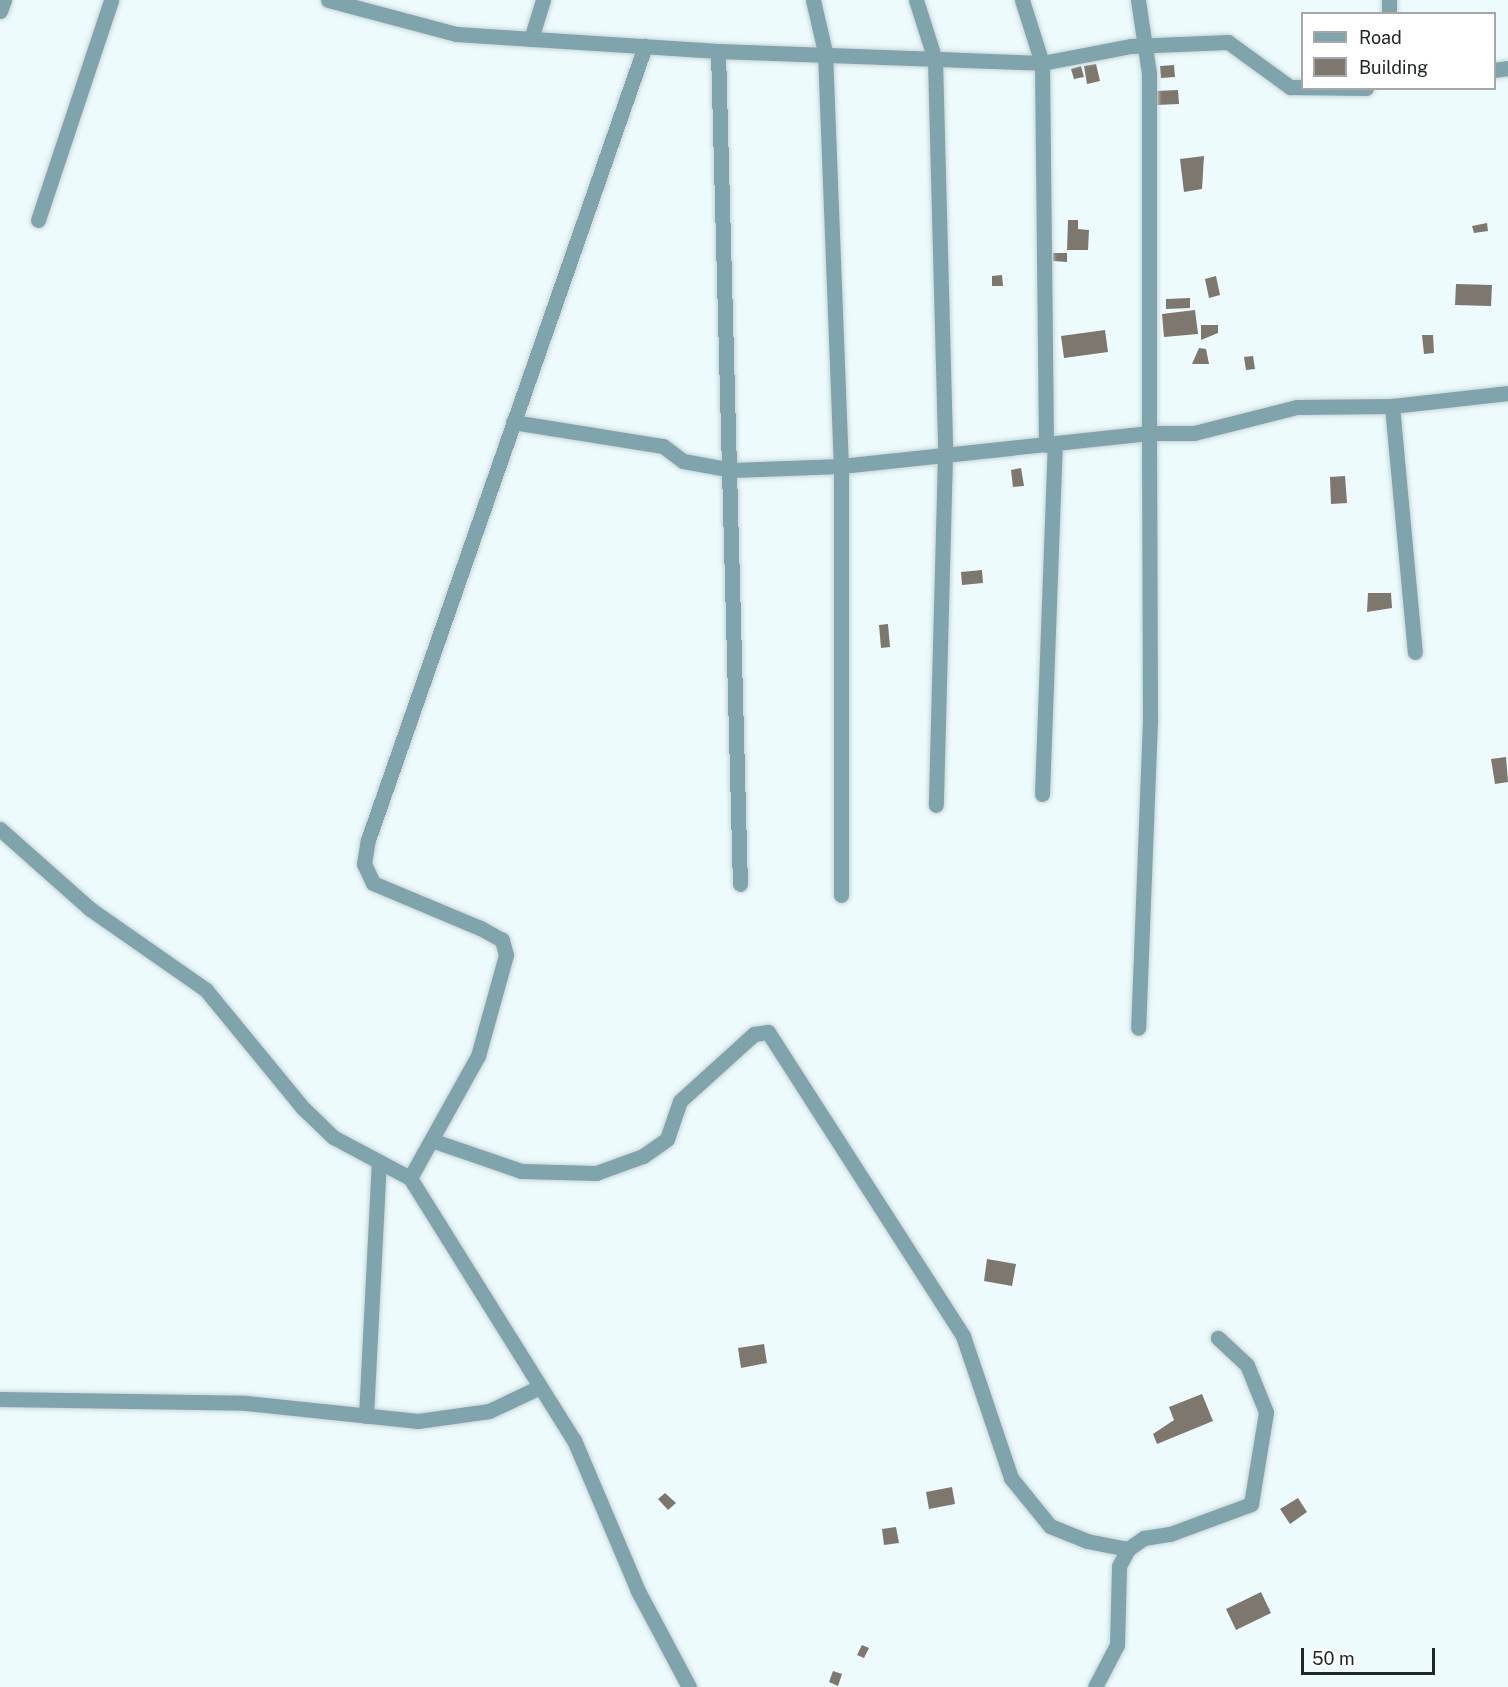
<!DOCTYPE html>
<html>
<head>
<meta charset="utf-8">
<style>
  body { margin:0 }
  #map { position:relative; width:1508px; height:1687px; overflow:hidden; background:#edfbfd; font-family:"Public Sans",sans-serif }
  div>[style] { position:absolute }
  .building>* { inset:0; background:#7d776e }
  .roads { filter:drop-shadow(0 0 2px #c8d4d6) drop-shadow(0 0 2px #c8d4d6) }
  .minor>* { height:15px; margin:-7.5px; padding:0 7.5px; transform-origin:7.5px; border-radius:7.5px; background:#80a4ac }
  span { translate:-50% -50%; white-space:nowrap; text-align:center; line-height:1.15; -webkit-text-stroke:6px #fff; paint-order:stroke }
  .legend { position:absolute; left:1301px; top:12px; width:195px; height:78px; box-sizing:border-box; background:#fff; border:2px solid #a6a8a8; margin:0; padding:8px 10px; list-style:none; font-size:18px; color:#202526 }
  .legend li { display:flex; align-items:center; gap:12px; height:30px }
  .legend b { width:30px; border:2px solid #a6a8a8 }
  .scale { position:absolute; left:1301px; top:1648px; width:134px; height:27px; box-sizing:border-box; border:3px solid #202526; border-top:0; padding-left:8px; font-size:18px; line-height:21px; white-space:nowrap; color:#202526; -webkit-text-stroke:4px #fff; paint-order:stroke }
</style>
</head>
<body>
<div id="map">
  <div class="building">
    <div style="clip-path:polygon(1096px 64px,1100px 81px,1087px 84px,1084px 66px)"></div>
    <div style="clip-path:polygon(1174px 65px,1175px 77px,1161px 78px,1160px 66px)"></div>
    <div style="clip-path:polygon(1081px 66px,1084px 77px,1074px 79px,1071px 69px)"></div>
    <div style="clip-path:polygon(1178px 90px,1179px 104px,1157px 105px,1156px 91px)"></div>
    <div style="clip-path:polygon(1204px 156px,1202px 189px,1184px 192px,1180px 159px)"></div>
    <div style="clip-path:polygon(1068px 220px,1078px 220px,1078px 229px,1089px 230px,1088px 250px,1067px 250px)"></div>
    <div style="clip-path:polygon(1487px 223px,1488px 231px,1474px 233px,1472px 226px)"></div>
    <div style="clip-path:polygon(1053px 253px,1067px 253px,1067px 262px,1053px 261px)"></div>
    <div style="clip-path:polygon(1002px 275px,1003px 286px,992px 286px,992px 276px)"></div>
    <div style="clip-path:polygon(1216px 276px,1220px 295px,1209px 298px,1205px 279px)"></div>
    <div style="clip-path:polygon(1456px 284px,1492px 285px,1491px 306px,1455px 305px)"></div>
    <div style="clip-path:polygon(1190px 298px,1190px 308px,1166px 309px,1166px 299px)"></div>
    <div style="clip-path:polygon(1195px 310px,1198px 334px,1164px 337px,1162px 314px)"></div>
    <div style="clip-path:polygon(1201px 325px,1218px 325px,1218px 333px,1201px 340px)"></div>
    <div style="clip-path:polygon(1105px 330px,1108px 352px,1064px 358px,1061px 336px)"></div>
    <div style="clip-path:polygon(1422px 335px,1433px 335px,1434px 353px,1424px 354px)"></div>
    <div style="clip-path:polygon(1199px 348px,1206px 349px,1209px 364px,1192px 364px)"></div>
    <div style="clip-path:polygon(1253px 356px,1255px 369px,1246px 370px,1244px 357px)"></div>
    <div style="clip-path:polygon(1021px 468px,1024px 486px,1013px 487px,1011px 470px)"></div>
    <div style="clip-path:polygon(1345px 476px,1347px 503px,1331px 504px,1330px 477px)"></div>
    <div style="clip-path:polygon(982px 570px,983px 583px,962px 585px,961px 572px)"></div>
    <div style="clip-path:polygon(1368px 593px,1391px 593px,1392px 608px,1367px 612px)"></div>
    <div style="clip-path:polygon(888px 624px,890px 647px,881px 648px,879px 625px)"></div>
    <div style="clip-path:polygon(1506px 757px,1508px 782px,1495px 784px,1491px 759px)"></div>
    <div style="clip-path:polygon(987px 1259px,1016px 1264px,1012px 1286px,984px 1281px)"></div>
    <div style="clip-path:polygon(764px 1344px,767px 1363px,741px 1368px,738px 1348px)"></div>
    <div style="clip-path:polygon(1202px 1394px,1213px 1421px,1157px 1444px,1153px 1434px,1174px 1420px,1169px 1407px)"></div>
    <div style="clip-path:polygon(952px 1487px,955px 1504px,929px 1509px,926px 1492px)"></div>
    <div style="clip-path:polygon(665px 1493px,676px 1503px,668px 1510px,658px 1499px)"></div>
    <div style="clip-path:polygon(1298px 1498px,1307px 1512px,1290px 1524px,1280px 1509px)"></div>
    <div style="clip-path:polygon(896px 1527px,899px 1543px,884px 1545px,882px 1529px)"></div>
    <div style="clip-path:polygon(1261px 1592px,1271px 1613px,1236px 1630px,1226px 1609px)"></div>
    <div style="clip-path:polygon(862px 1645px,869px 1648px,864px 1658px,857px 1655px)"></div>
    <div style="clip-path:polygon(833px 1671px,842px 1674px,838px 1686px,829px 1682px)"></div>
  </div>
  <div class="roads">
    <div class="minor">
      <div style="left:328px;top:0;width:132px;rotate:14.9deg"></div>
      <div style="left:456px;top:34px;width:263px;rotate:3.7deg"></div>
      <div style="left:718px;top:51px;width:324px;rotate:2.1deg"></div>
      <div style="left:1042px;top:63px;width:91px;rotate:-10.8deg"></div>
      <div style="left:1131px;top:46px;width:97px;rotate:-2.4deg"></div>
      <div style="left:1228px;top:42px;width:77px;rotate:36deg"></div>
      <div style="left:1290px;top:87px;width:76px;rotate:0.8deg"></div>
      <div style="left:813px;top:0;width:53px;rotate:77deg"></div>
      <div style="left:825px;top:52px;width:414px;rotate:87.8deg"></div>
      <div style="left:841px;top:466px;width:429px;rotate:90deg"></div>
      <div style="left:916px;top:0;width:63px;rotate:72.4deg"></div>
      <div style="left:935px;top:60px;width:395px;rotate:88.5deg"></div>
      <div style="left:945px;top:455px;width:350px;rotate:91.5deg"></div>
      <div style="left:1022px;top:0;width:66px;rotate:72.4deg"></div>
      <div style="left:1042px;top:63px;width:382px;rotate:89.4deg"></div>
      <div style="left:1138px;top:0;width:75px;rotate:81.5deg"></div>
      <div style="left:1149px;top:74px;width:359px;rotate:90deg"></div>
      <div style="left:1149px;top:433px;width:45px"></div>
      <div style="left:1194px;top:433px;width:106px;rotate:-14.2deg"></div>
      <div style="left:1297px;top:407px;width:95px;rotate:-0.6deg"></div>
      <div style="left:1392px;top:406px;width:117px;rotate:-6.4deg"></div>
      <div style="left:1389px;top:0;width:14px;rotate:90deg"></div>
      <div style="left:0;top:11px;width:12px;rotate:-70deg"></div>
      <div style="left:531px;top:39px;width:41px;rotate:-72.9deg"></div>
      <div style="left:718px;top:51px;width:833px;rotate:88.49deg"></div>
      <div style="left:1494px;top:70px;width:14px;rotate:-8deg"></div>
      <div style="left:38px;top:220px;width:232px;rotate:-71.6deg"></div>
      <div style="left:1392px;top:406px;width:247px;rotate:84.7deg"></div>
      <div style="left:513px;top:422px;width:152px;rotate:9.1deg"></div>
      <div style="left:663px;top:446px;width:25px;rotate:37deg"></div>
      <div style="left:683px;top:461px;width:51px;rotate:10.2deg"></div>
      <div style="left:733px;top:470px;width:108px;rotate:-2.1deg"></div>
      <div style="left:841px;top:466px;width:310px;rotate:-6.1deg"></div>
      <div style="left:1149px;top:433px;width:287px;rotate:89.8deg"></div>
      <div style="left:1150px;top:720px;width:308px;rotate:92.2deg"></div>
      <div style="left:1042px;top:794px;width:350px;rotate:-87.9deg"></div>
      <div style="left:0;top:829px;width:120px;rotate:41.6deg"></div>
      <div style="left:90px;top:909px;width:141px;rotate:34.9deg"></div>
      <div style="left:206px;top:990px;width:153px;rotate:50.6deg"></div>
      <div style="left:303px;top:1108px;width:42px;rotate:44deg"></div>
      <div style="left:333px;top:1137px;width:87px;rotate:28deg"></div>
      <div style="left:410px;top:1178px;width:140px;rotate:-60.9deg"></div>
      <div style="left:478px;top:1056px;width:105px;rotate:-74.5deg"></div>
      <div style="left:506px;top:955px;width:16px;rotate:-105deg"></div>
      <div style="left:502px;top:940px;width:25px;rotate:-151deg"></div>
      <div style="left:480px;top:928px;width:116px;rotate:-157.2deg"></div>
      <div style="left:373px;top:883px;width:21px;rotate:-115deg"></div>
      <div style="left:364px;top:864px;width:24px;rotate:-81deg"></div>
      <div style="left:368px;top:840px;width:841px;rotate:-70.77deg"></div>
      <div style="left:434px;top:1141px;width:92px;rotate:19deg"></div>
      <div style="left:521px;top:1171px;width:75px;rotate:1.5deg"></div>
      <div style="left:596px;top:1173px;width:50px;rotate:-19.9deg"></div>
      <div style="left:643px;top:1156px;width:29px;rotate:-35deg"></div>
      <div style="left:667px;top:1139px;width:40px;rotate:-71.1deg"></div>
      <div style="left:680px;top:1101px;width:100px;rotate:-42.2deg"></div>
      <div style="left:754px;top:1034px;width:14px;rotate:-8deg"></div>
      <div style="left:768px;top:1032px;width:361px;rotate:57.3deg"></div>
      <div style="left:963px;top:1336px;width:150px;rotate:71.3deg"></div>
      <div style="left:1011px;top:1478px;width:62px;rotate:50.9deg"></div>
      <div style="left:1050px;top:1526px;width:40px;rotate:22deg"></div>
      <div style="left:1087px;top:1541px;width:42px;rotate:11deg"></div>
      <div style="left:410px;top:1178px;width:309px;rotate:58deg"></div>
      <div style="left:574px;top:1440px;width:164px;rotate:67deg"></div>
      <div style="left:638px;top:1591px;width:109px;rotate:62deg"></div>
      <div style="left:0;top:1399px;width:246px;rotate:0.9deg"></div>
      <div style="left:246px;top:1403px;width:173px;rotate:6deg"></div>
      <div style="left:418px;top:1421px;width:72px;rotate:-8deg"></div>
      <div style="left:489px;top:1411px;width:56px;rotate:-25.2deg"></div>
      <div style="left:366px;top:1416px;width:254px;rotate:-87.1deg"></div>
      <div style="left:1095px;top:1687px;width:47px;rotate:-62.4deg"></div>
      <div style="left:1117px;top:1645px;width:79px;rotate:-88.5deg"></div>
      <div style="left:1119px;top:1566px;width:19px;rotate:-62deg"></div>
      <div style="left:1128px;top:1549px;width:19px;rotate:-35deg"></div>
      <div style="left:1144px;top:1538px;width:26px;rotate:-9deg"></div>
      <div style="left:1170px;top:1534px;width:86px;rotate:-20.3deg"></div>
      <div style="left:1251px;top:1504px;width:93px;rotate:-80.7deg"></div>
      <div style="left:1266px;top:1412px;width:51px;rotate:-112deg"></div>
      <div style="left:1247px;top:1365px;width:40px;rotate:-137deg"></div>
    </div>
  </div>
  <ul class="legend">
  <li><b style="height:8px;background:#80a4ac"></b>Road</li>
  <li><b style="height:16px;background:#7d776e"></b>Building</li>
  </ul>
  <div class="scale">50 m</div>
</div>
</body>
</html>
